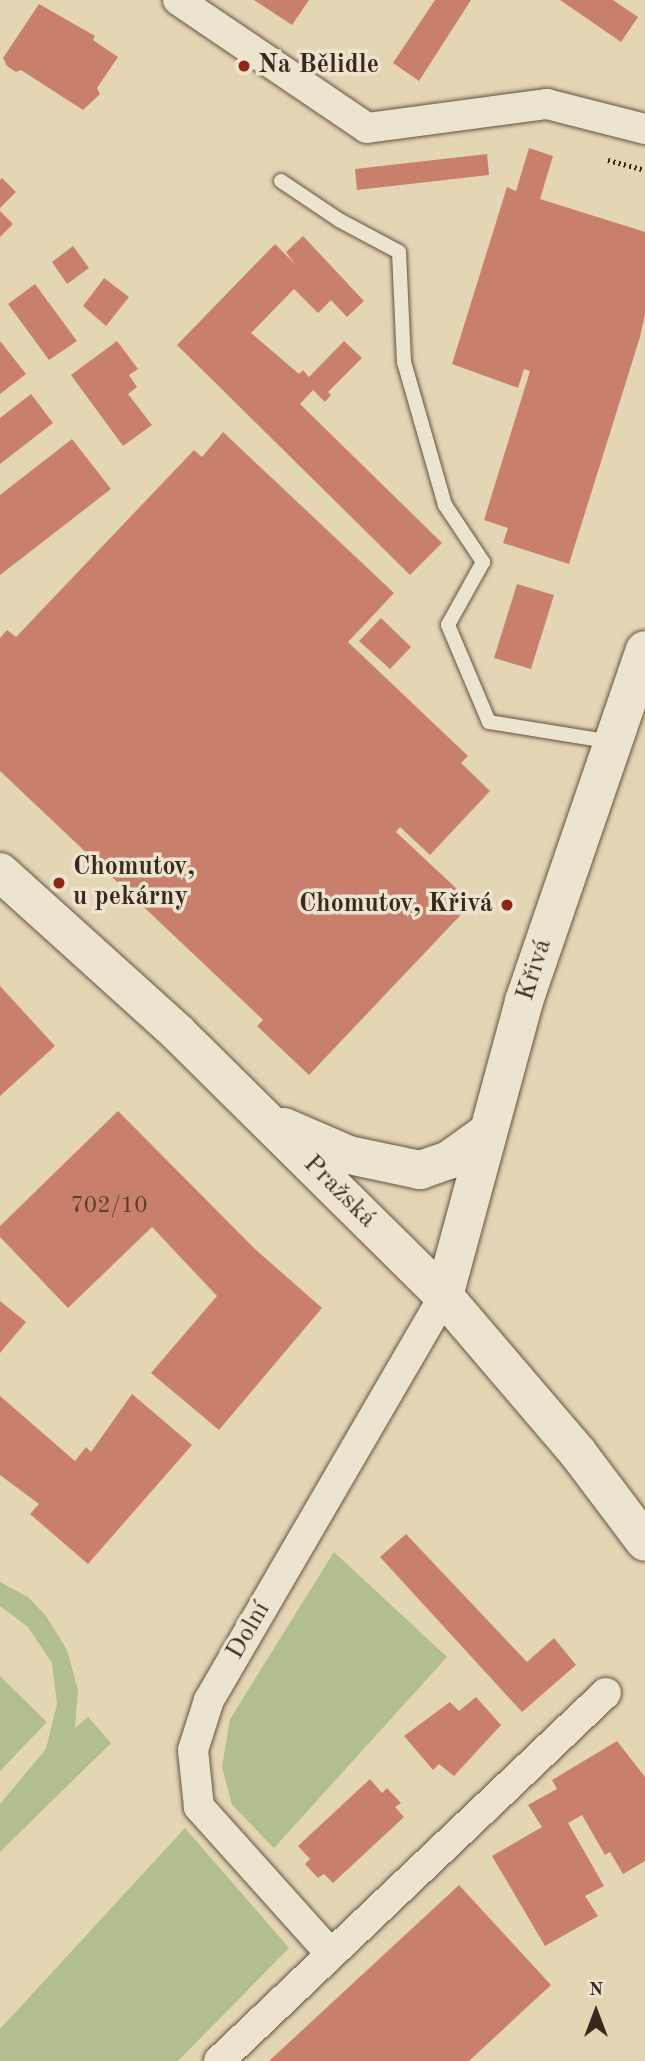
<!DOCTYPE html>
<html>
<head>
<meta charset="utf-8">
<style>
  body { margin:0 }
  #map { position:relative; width:645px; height:2061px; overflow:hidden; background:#e4d6b5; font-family:"Old Standard TT",serif }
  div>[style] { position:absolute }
  .green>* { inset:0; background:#b0be90 }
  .building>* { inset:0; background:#c8806d }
  .path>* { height:4.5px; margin-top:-2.25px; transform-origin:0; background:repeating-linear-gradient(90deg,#3a281d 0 2px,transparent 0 5.5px) }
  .roads { filter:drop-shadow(0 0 2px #645443) drop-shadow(0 0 2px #645443) }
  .lane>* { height:14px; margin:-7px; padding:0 7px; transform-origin:7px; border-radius:7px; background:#ede4cf }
  .street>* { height:30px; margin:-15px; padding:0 15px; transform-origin:15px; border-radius:15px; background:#ede4cf }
  .secondary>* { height:38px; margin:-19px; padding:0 19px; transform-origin:19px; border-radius:19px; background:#ede4cf }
  .dots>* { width:19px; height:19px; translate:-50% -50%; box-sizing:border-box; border:4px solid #ede4cf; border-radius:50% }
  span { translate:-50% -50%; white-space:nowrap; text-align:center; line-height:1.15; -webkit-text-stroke:7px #ede4cf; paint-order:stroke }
  .number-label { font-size:23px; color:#5e3e31 }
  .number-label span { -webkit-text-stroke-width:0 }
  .poi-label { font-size:26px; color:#3a281d; font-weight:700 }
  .left { translate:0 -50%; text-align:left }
  .right { translate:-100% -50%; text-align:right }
  .street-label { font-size:26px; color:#3a281d }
  .north { position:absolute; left:561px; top:1977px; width:70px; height:70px; -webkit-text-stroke:5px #ede4cf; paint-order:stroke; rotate:0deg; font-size:19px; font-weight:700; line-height:28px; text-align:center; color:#3a281d }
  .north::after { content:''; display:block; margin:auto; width:24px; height:32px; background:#3a281d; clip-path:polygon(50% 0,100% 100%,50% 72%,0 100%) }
</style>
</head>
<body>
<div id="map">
  <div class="green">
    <div style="clip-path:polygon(334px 1552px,447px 1657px,274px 1848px,232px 1805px,222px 1767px,230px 1719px)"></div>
    <div style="clip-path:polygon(0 1582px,28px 1597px,46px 1616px,67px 1650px,78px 1690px,75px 1728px,88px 1717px,111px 1743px,0 1852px,0 1804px,46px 1749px,57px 1704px,52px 1663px,28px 1627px,0 1606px)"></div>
    <div style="clip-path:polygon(0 1676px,47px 1722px,0 1771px)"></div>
    <div style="clip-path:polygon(185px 1828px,289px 1948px,178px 2061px,0 2061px,0 2029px)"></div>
  </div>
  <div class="building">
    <div style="clip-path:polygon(254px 0,309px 0,292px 25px)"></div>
    <div style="clip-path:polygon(435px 0,471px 0,419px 81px,393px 63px)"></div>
    <div style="clip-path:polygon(560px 0,613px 0,638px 17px,621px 42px)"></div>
    <div style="clip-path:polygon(39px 4px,95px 36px,93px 40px,118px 57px,97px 88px,100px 94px,83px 110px,21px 70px,16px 72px,7px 66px,3px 58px)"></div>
    <div style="clip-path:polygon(529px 148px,553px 156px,540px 199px,645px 232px,645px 314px,640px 337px,569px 564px,503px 543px,508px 528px,484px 520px,530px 371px,524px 369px,518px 388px,452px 364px,507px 187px,516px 191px)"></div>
    <div style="clip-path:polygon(487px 154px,489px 175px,357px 190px,355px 169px)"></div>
    <div style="clip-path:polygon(2px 178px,16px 192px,0 208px,0 180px)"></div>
    <div style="clip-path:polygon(0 211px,13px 224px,0 237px)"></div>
    <div style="clip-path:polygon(303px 236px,364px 301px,347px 317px,331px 300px,318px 313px,294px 289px,251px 333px,299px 374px,303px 370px,309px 377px,344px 341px,362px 358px,328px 392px,331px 395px,325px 402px,313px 390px,300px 404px,442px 543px,410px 575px,177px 345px,275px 244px,295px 264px,286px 252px)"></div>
    <div style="clip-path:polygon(73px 246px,89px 268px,67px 284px,52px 262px)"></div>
    <div style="clip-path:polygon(104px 278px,129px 297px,106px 326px,83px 306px)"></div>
    <div style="clip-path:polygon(35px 284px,77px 341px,49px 360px,8px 304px)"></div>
    <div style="clip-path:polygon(0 341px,26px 374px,0 394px)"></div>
    <div style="clip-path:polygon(117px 341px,138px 369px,129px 375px,137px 387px,128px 394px,152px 425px,123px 446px,71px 375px)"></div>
    <div style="clip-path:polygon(31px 394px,53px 423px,0 464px,0 418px)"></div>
    <div style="clip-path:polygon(223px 432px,394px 593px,348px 642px,468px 756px,461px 763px,490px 791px,430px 855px,400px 827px,396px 832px,472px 903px,309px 1075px,257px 1026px,263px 1020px,0 771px,0 638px,7px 630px,16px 637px,194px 450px,202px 457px)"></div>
    <div style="clip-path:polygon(72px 439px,111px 489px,0 575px,0 495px)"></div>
    <div style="clip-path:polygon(517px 584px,554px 595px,531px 669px,494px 658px)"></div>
    <div style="clip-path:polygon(381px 618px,411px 647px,390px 669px,359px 641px)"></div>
    <div style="clip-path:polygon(0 986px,55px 1046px,0 1096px)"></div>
    <div style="clip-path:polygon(118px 1111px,255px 1249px,322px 1308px,219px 1430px,151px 1373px,217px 1296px,152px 1227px,68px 1308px,0 1237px,0 1226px)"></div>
    <div style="clip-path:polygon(0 1301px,26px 1322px,0 1353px)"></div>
    <div style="clip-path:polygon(132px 1394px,192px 1445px,88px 1564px,30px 1514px,39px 1504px,0 1475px,0 1396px,75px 1461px,86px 1447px,91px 1452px)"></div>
    <div style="clip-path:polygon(406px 1534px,527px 1662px,554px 1638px,576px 1665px,522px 1712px,380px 1557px)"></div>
    <div style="clip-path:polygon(476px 1697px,501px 1725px,454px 1776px,439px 1764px,433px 1770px,404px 1736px,450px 1702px,459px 1711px)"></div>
    <div style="clip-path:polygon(617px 1741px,645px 1777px,645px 1861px,623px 1874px,610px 1852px,605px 1855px,582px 1815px,568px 1823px,604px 1886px,585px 1896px,598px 1916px,545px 1946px,492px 1856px,542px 1827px,528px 1805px,557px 1789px,552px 1780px)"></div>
    <div style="clip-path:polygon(370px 1779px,382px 1793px,387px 1788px,401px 1803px,395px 1807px,404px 1817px,333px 1883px,324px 1874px,318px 1878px,305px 1864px,310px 1859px,298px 1846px)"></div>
    <div style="clip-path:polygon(459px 1885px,551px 1985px,469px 2061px,269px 2061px)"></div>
  </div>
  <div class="path">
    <div style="left:608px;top:160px;width:38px;rotate:15deg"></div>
  </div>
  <div class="roads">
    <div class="lane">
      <div style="left:281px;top:181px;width:70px;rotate:33.9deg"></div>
      <div style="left:339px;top:220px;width:68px;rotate:28.1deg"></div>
      <div style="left:399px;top:252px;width:110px;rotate:87.4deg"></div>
      <div style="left:404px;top:362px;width:149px;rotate:74deg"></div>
      <div style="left:445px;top:505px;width:69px;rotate:56.3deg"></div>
      <div style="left:483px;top:562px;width:72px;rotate:119.1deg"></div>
      <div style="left:448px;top:625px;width:105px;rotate:67.1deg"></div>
      <div style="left:489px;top:722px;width:125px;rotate:9.2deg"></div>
    </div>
    <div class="street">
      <div style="left:178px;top:0;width:228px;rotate:34.1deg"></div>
      <div style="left:367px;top:128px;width:182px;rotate:-7.6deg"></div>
      <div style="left:547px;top:104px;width:101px;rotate:14.3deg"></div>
      <div style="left:331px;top:1954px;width:198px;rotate:-131.9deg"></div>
      <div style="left:199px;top:1807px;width:57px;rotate:-96deg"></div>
      <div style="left:193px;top:1750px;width:52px;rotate:-72.3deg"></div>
      <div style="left:209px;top:1700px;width:467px;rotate:-59.8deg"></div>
      <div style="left:219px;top:2061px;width:534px;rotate:-43.56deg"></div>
    </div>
    <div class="secondary">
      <div style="left:0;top:872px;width:239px;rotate:42.1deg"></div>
      <div style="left:177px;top:1032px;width:375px;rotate:44.7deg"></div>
      <div style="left:444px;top:1296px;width:206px;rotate:49.5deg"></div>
      <div style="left:578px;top:1453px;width:111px;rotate:53deg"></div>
      <div style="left:284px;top:1127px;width:71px;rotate:23.3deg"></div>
      <div style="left:349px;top:1155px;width:73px;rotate:11.9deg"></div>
      <div style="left:420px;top:1170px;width:31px;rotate:-19deg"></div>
      <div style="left:449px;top:1160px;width:48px;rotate:-35.7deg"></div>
      <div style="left:444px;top:1296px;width:306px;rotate:-74.8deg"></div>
      <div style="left:524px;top:1001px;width:371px;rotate:-71deg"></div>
    </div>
  </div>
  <div class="dots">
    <div style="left:244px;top:66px;background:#8f2418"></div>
    <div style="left:59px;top:883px;background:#8f2418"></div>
    <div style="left:507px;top:905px;background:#8f2418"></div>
  </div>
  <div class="number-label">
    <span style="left:109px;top:1206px">702/10</span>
  </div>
  <div class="poi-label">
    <span class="left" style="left:258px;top:66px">Na Bělidle</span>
    <span class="left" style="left:73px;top:883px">Chomutov,<br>u pekárny</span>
    <span class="right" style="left:493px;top:905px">Chomutov, Křivá</span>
  </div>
  <div class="street-label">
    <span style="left:535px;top:970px;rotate:-72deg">Křivá</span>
    <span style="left:339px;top:1192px;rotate:45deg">Pražská</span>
    <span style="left:249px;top:1631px;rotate:-60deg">Dolní</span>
  </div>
  <div class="north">N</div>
</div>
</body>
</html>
